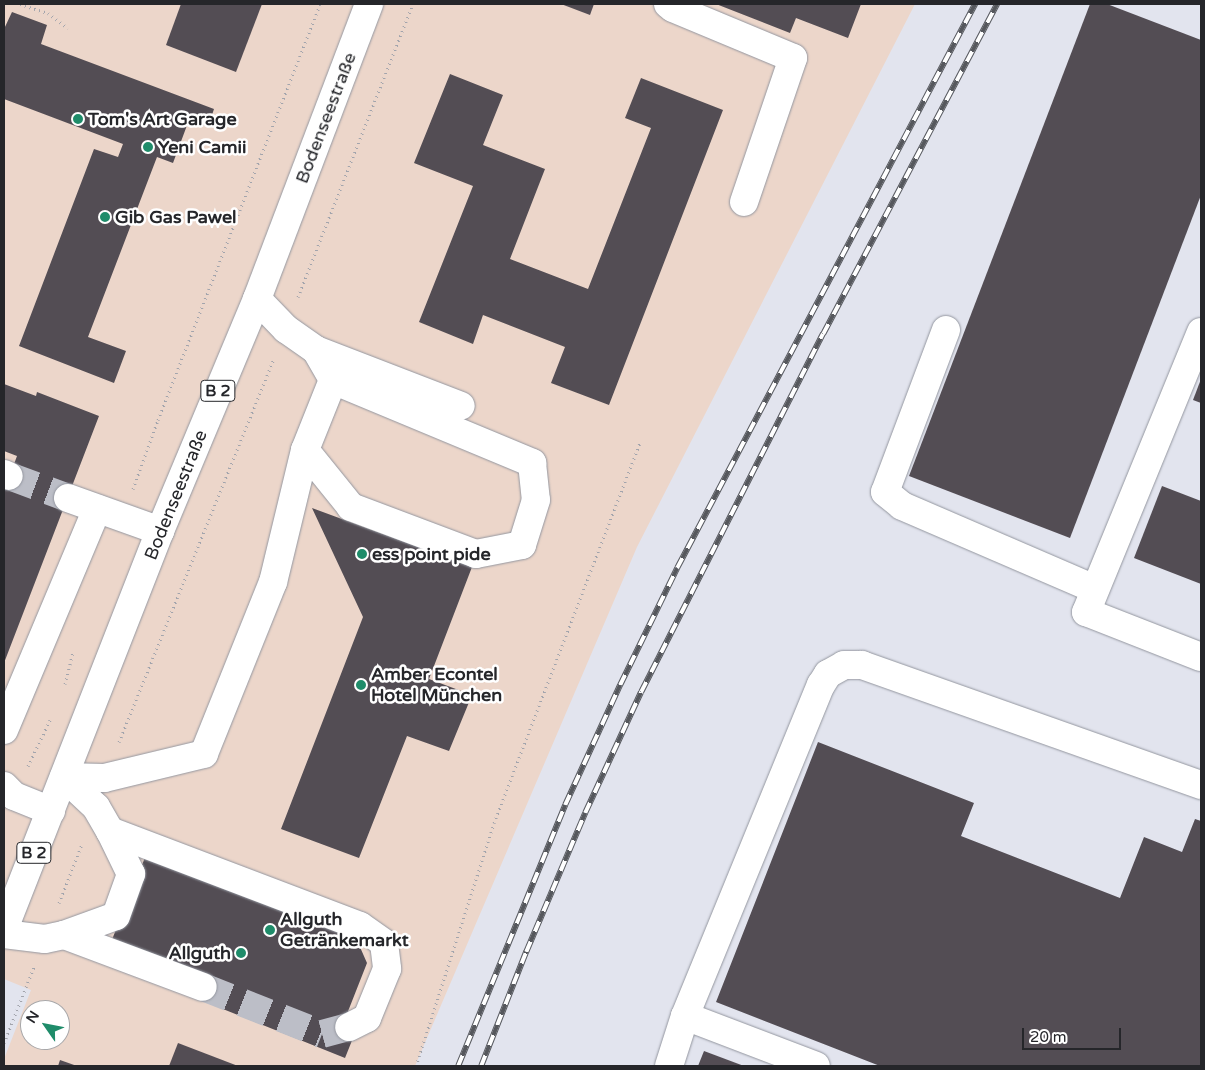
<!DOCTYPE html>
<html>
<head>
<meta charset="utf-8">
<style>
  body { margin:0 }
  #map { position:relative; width:1205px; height:1070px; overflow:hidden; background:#e2e4ee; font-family:"Varela Round",sans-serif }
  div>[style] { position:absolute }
  .commercial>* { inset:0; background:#ecd6ca }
  .building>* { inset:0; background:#534d54 }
  .minor-tunnel>* { height:28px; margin-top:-14px; transform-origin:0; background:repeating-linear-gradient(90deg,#bcbec7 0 28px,transparent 0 42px) }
  .path>* { height:3px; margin-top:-1.5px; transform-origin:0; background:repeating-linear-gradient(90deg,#a2a4ac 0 1px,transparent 0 5px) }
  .roads { filter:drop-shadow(0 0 1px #93969f) drop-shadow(0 0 1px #93969f) }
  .minor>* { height:28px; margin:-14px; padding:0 14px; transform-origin:14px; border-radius:14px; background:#fff }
  .major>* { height:28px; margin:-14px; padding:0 14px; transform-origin:14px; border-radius:14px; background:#fff }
  .rail>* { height:5.5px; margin-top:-2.75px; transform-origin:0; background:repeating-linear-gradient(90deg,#fff 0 11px,#56585d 0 22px); box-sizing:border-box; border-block:1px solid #56585d }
  .dots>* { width:14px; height:14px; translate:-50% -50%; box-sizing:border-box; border:2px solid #fff; border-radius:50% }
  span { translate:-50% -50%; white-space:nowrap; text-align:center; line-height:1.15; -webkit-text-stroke:5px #fff; paint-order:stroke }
  .shield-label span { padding:1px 4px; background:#fff; border:1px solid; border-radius:4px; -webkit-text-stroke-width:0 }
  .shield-label { font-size:16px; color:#25262a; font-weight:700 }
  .street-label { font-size:18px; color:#25262a }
  .poi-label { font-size:18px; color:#25262a; font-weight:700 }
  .left { translate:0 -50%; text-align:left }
  .right { translate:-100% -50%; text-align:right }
  .frame { position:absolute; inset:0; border:5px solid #25262a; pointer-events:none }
  .north { position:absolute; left:20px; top:1000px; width:50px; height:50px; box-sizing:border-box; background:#fff; border:1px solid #a8a8aa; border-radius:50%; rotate:303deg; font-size:14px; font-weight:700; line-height:20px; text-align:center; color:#25262a }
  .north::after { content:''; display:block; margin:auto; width:18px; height:22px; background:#1f8c6a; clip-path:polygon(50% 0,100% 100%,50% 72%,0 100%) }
  .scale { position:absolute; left:1022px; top:1028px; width:99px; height:22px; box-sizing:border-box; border:2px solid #25262a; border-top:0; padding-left:6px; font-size:15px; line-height:18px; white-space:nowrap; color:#25262a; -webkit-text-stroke:4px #fff; paint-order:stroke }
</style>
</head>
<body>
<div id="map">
  <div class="commercial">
    <div style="clip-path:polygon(evenodd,4px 4px,915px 4px,637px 547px,415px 1066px,4px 1066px,4px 1059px,31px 990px,4px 979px,4px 4px,30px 1010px,60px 1010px,60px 1040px,30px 1040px,30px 1010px)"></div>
  </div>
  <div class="building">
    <div style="clip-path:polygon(181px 4px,262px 4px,236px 72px,166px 45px)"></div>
    <div style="clip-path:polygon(561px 4px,594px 4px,590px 15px)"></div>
    <div style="clip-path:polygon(716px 4px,861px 4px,848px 38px,796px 18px,790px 33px)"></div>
    <div style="clip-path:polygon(1090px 4px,1107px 4px,1201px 40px,1201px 195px,1070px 538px,909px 476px)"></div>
    <div style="clip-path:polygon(12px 12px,47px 25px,41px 44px,214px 109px,208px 127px,189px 120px,173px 163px,157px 157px,88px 337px,126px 351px,114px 383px,19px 346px,94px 149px,118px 157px,123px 144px,4px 99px,4px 29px)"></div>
    <div style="clip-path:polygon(450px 74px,503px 95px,483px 145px,545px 169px,510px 259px,588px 289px,651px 128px,625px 118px,641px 78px,723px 110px,609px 405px,551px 383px,565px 347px,483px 315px,473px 344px,419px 322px,473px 186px,414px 163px)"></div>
    <div style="clip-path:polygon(1201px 379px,1201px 403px,1193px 400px)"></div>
    <div style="clip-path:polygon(4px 384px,36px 396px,37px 392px,99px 416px,4px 663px,4px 491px,17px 456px,4px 451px)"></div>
    <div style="clip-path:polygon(1162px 486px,1201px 501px,1201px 584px,1134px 558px)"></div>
    <div style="clip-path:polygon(312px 508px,472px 567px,429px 679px,472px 695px,449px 751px,407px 736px,359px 858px,281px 829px,363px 617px)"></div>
    <div style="clip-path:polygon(818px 742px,974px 803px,961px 836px,1120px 898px,1144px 837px,1182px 852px,1195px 819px,1201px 821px,1201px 1066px,880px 1066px,716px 1002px)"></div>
    <div style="clip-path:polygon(146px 855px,356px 938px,367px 963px,345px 1019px,353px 1038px,345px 1058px,198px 999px,111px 942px)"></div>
    <div style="clip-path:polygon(178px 1043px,238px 1066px,169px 1066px)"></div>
    <div style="clip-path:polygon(704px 1051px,744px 1066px,698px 1066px)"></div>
    <div style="clip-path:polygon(60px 1060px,77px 1066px,58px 1066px)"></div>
  </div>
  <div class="minor-tunnel">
    <div style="left:9px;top:476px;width:63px;rotate:20.4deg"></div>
    <div style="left:203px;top:987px;width:128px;rotate:21.6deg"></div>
    <div style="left:322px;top:1034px;width:28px;rotate:-15deg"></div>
  </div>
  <div class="path">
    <div style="left:20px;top:4px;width:29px;rotate:18deg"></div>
    <div style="left:48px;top:13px;width:25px;rotate:37deg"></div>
    <div style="left:298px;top:297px;width:315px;rotate:-68.6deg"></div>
    <div style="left:133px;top:489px;width:73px;rotate:-70.1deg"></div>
    <div style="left:158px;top:420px;width:446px;rotate:-68.7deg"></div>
    <div style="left:65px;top:684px;width:34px;rotate:-76deg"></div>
    <div style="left:119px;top:742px;width:414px;rotate:-68deg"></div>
    <div style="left:28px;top:766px;width:51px;rotate:-64.4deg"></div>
    <div style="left:59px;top:903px;width:63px;rotate:-68.7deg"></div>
    <div style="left:4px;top:1043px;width:82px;rotate:-68.5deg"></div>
    <div style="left:416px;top:1066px;width:255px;rotate:-72.2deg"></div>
    <div style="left:494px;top:823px;width:408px;rotate:-69deg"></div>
  </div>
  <div class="roads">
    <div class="minor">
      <div style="left:668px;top:4px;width:6px;rotate:39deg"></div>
      <div style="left:673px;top:8px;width:130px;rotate:22.6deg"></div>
      <div style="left:793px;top:58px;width:152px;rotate:108.8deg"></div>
      <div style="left:257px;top:299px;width:42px;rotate:46deg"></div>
      <div style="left:286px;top:329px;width:37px;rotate:35deg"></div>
      <div style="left:316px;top:350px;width:34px;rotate:60deg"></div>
      <div style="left:333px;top:380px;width:216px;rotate:22.6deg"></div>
      <div style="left:532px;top:463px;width:37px;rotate:84deg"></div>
      <div style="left:536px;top:500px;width:47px;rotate:107.3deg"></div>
      <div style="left:522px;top:545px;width:47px;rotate:168.9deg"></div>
      <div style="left:476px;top:554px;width:134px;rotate:-159.4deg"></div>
      <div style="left:351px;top:507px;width:73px;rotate:-128.9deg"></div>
      <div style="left:946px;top:330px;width:173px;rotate:110.6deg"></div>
      <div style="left:885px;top:492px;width:22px;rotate:39deg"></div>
      <div style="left:902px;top:506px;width:210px;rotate:23.3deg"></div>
      <div style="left:1201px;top:332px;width:303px;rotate:112.3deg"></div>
      <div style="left:1086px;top:612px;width:123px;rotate:21.4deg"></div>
      <div style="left:316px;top:350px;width:155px;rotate:21.1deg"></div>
      <div style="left:333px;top:380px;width:75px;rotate:111.8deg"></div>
      <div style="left:305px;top:450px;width:136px;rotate:103.6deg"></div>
      <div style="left:273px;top:582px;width:185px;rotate:111.9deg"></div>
      <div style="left:204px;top:754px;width:103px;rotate:166.5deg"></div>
      <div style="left:104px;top:778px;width:40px;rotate:-178.6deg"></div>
      <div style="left:64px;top:777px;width:44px;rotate:43.2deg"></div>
      <div style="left:96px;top:807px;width:28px;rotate:60deg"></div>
      <div style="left:110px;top:831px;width:267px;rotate:20.8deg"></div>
      <div style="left:360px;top:926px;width:29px;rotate:35deg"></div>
      <div style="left:384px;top:943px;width:26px;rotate:83deg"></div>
      <div style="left:387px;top:969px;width:53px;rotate:112.2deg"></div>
      <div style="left:367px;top:1018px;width:20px;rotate:153deg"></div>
      <div style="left:4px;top:474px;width:5px;rotate:22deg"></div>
      <div style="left:68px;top:498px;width:98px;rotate:19.7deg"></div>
      <div style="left:4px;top:730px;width:240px;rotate:-67.2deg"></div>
      <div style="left:4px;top:786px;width:14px;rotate:45deg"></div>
      <div style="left:14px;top:796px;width:40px;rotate:22deg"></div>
      <div style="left:4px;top:934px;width:41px;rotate:7deg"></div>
      <div style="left:45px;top:939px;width:19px;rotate:-12deg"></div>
      <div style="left:64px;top:935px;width:55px;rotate:-20.1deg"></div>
      <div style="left:116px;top:916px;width:45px;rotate:-70.3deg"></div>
      <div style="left:131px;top:874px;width:48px;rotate:-116deg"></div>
      <div style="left:64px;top:935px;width:148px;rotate:20.5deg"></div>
      <div style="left:685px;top:1016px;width:140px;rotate:20.9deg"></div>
      <div style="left:669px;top:1066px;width:52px;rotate:-72.3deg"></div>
      <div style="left:685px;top:1016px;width:358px;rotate:-67.7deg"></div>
      <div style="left:821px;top:685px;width:13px;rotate:-58deg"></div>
      <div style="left:828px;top:674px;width:18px;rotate:-29deg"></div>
      <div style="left:844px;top:665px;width:18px"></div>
      <div style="left:862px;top:665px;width:360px;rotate:19.5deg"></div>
    </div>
    <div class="major">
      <div style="left:4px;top:929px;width:427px;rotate:-68.6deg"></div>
      <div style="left:160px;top:531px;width:251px;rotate:-67.3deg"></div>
      <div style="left:257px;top:299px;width:316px;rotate:-69.2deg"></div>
    </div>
  </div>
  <div class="rail">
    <div style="left:458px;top:1066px;width:282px;rotate:-67.7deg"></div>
    <div style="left:565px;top:805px;width:132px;rotate:-65.4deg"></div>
    <div style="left:620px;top:685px;width:130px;rotate:-64deg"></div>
    <div style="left:677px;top:568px;width:638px;rotate:-62.15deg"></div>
    <div style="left:481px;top:1066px;width:123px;rotate:-68.5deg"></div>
    <div style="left:526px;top:952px;width:151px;rotate:-67deg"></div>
    <div style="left:585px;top:813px;width:133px;rotate:-65.2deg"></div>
    <div style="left:641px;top:692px;width:402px;rotate:-63.1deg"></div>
    <div style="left:823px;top:334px;width:373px;rotate:-62.2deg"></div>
  </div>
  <div class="dots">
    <div style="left:78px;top:119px;background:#1f8c6a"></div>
    <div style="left:148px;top:147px;background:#1f8c6a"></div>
    <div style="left:105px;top:217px;background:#1f8c6a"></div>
    <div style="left:362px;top:554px;background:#1f8c6a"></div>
    <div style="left:361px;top:685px;background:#1f8c6a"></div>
    <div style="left:270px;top:930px;background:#1f8c6a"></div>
    <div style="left:241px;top:953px;background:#1f8c6a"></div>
  </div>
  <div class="shield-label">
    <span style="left:218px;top:391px">B 2</span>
    <span style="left:34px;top:853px">B 2</span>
  </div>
  <div class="street-label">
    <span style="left:326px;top:118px;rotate:-69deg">Bodenseestraße</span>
    <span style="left:176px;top:495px;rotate:-68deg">Bodenseestraße</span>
  </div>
  <div class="poi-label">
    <span class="left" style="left:88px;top:119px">Tom's Art Garage</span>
    <span class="left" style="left:158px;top:147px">Yeni Camii</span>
    <span class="left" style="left:115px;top:217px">Gib Gas Pawel</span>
    <span class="left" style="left:372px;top:554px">ess point pide</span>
    <span class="left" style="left:371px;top:685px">Amber Econtel<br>Hotel München</span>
    <span class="left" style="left:280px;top:930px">Allguth<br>Getränkemarkt</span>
    <span class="right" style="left:231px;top:953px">Allguth</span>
  </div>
  <div class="frame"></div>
  <div class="north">N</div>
  <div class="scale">20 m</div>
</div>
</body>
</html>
